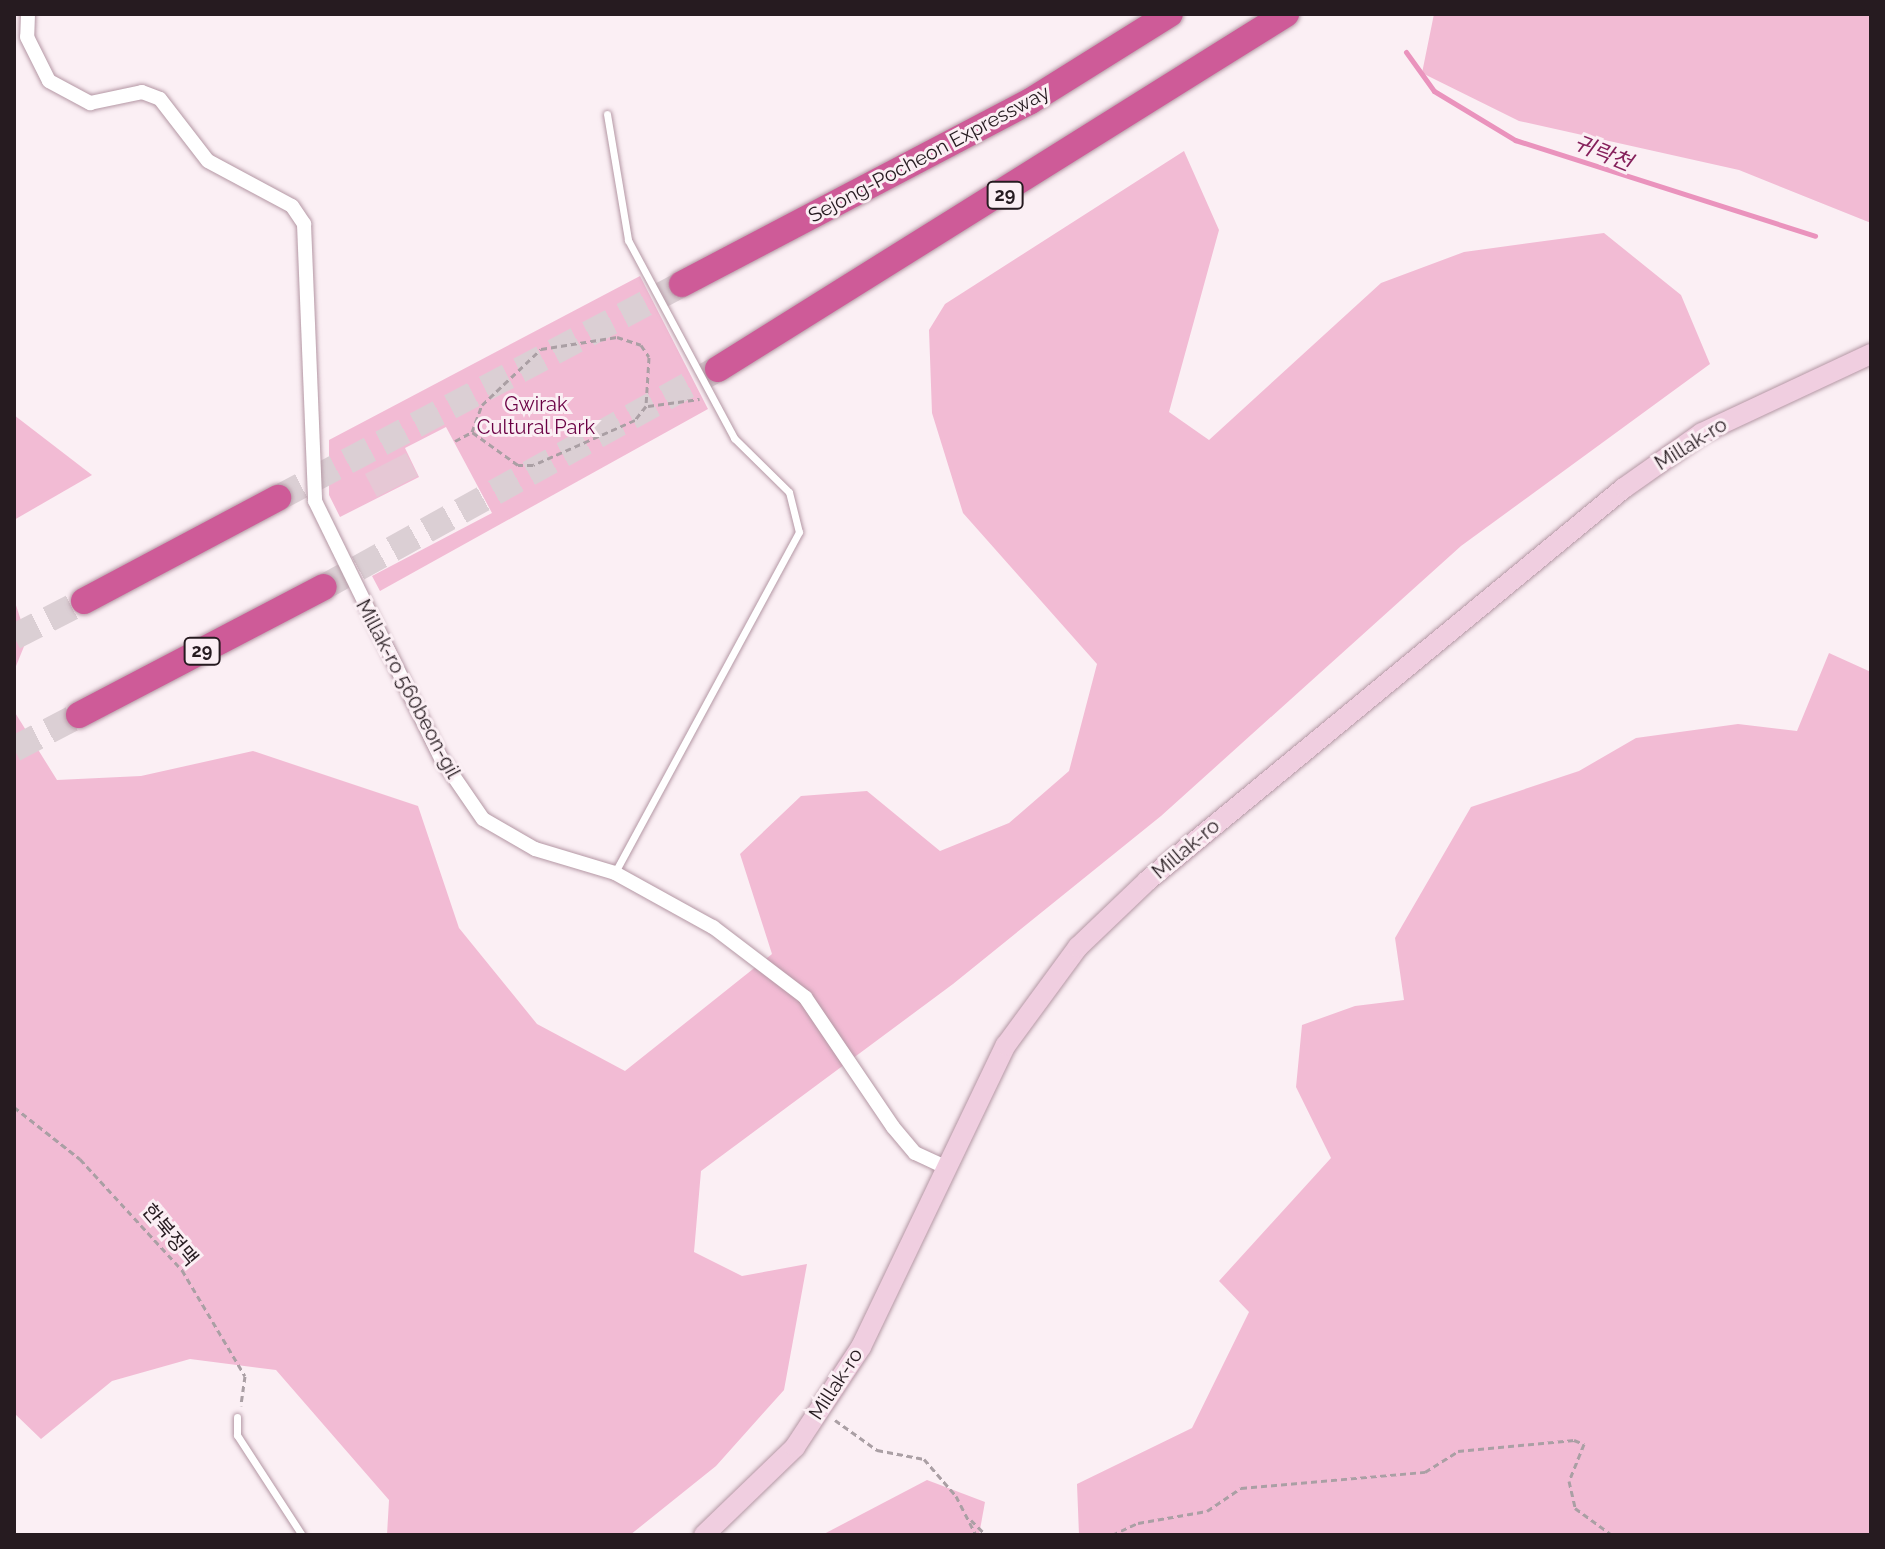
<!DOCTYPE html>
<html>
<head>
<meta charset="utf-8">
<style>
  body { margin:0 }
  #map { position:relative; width:1885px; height:1549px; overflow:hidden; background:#fbeff4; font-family:Raleway,"Noto Sans KR",sans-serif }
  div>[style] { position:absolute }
  .green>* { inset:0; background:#f2bbd4 }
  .stream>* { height:5px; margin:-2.5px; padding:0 2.5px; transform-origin:2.5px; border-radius:2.5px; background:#ea93bd }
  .building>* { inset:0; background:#e6c8d5 }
  .highway-tunnel>* { height:26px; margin-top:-13px; transform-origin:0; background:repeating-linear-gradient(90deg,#dbcfd4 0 26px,transparent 0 39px) }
  .path>* { height:3px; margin-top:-1.5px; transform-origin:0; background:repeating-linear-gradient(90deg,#aa9fa4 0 6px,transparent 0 10px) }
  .roads { filter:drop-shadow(0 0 2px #b497a4) drop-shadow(0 0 2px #b497a4) }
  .lane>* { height:7px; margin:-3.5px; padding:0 3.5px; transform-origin:3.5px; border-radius:3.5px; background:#fff }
  .street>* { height:14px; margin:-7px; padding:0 7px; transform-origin:7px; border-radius:7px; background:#fff }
  .secondary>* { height:20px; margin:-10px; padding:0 10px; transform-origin:10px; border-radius:10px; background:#f0cee0 }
  .highway>* { height:26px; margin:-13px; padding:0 13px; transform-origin:13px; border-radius:13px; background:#ce5b98 }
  span { translate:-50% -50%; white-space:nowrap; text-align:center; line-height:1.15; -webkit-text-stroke:6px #fbeff4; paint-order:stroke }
  .shield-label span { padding:2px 6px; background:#fbeff4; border:2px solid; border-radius:6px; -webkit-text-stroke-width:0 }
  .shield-label { font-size:18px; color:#261b20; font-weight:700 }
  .street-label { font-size:20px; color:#261b20 }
  .park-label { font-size:20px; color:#6a0044 }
  .water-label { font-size:22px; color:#85205b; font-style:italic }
  .frame { position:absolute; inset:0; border:16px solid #261b20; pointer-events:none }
</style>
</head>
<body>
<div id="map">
  <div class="green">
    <div style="clip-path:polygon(1434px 14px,1871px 14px,1871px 223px,1739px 170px,1519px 121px,1422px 73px)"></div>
    <div style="clip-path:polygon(1184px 151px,1219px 230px,1169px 412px,1209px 440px,1381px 283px,1464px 252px,1604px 233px,1681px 295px,1710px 364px,1461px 546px,1161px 816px,953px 984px,701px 1171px,694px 1252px,742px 1276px,807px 1264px,784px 1390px,716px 1466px,630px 1535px,387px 1535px,389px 1500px,276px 1370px,190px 1359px,112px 1381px,41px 1439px,14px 1413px,14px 711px,57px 780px,141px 776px,253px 751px,418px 806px,459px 928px,537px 1024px,625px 1071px,772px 954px,740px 854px,801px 796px,867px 791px,940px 851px,1009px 823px,1069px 771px,1097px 664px,963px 513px,932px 413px,929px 330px,945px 304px)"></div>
    <div style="clip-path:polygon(640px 276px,708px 409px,380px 591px,372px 576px,492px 513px,446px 427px,405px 448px,419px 477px,340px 517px,329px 495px,329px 440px)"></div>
    <div style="clip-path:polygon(14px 415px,92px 475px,14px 520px)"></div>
    <div style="clip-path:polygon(14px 599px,27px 639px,14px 671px)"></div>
    <div style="clip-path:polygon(1829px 653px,1871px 672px,1871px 1535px,1079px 1535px,1077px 1484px,1192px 1428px,1249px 1312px,1219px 1281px,1331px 1158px,1296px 1087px,1302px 1025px,1355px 1006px,1404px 1000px,1395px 938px,1471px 807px,1579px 771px,1636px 738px,1738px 724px,1797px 731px)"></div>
    <div style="clip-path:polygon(927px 1480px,985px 1502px,979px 1535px,822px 1535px)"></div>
  </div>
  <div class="stream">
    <div style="left:1406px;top:52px;width:48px;rotate:54.3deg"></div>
    <div style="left:1434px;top:91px;width:95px;rotate:31.2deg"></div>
    <div style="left:1515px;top:140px;width:315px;rotate:17.7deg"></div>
  </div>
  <div class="building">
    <div style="clip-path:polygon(406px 453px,418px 476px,377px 497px,365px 474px)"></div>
  </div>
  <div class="highway-tunnel">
    <div style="left:278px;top:498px;width:457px;rotate:-27.9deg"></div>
    <div style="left:324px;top:587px;width:450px;rotate:-29deg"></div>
    <div style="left:14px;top:637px;width:79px;rotate:-27.2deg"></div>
    <div style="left:14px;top:749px;width:73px;rotate:-27.6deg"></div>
  </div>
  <div class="path">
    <div style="left:617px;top:337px;width:25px;rotate:18deg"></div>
    <div style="left:641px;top:345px;width:14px;rotate:56deg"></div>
    <div style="left:649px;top:357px;width:49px;rotate:93.5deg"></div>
    <div style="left:646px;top:406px;width:18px;rotate:128deg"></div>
    <div style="left:635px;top:420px;width:111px;rotate:156.2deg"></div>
    <div style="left:533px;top:465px;width:15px;rotate:180deg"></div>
    <div style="left:518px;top:465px;width:57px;rotate:-144.3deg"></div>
    <div style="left:472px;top:432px;width:29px;rotate:-70deg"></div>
    <div style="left:482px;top:405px;width:81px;rotate:-43.5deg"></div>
    <div style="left:541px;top:349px;width:77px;rotate:-9deg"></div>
    <div style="left:648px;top:406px;width:52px;rotate:-7.7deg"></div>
    <div style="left:455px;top:441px;width:19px;rotate:-28deg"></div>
    <div style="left:14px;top:1107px;width:84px;rotate:38.2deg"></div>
    <div style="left:80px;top:1159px;width:151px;rotate:47.4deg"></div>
    <div style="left:182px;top:1270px;width:123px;rotate:59.3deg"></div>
    <div style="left:245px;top:1376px;width:30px;rotate:98deg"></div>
    <div style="left:835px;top:1420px;width:52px;rotate:35.5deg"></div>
    <div style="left:877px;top:1450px;width:48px;rotate:10.8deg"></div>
    <div style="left:924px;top:1459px;width:49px;rotate:49.1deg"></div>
    <div style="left:956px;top:1496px;width:44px;rotate:62.9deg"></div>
    <div style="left:971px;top:1520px;width:21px;rotate:45deg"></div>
    <div style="left:1112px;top:1535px;width:29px;rotate:-25deg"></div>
    <div style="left:1138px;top:1523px;width:70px;rotate:-9.9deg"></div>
    <div style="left:1207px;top:1511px;width:41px;rotate:-34.1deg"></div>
    <div style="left:1241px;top:1488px;width:185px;rotate:-5deg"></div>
    <div style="left:1425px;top:1472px;width:39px;rotate:-32deg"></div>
    <div style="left:1458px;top:1451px;width:117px;rotate:-5.4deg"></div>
    <div style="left:1574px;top:1440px;width:11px;rotate:22deg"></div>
    <div style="left:1584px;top:1444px;width:40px;rotate:112deg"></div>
    <div style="left:1569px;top:1481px;width:28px;rotate:77deg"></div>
    <div style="left:1575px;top:1508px;width:46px;rotate:36.1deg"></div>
  </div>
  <div class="roads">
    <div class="lane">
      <div style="left:607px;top:114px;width:128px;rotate:80.5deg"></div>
      <div style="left:628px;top:240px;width:225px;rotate:61.8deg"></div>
      <div style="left:734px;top:438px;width:77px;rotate:44.5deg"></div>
      <div style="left:789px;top:492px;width:41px;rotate:76deg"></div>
      <div style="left:799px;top:532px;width:387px;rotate:118.4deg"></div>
      <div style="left:237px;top:1417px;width:18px;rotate:90deg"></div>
      <div style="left:237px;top:1435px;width:119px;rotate:57deg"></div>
    </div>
    <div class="street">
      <div style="left:28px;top:14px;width:23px;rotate:92deg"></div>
      <div style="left:27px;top:37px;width:49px;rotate:63.4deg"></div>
      <div style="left:49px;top:81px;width:47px;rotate:28.2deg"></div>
      <div style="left:90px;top:103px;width:53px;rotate:-11.9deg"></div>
      <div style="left:142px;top:92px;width:19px;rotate:21deg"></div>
      <div style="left:160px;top:99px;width:78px;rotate:52.3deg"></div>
      <div style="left:208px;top:161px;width:95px;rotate:28.2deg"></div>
      <div style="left:292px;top:206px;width:22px;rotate:56deg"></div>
      <div style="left:304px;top:224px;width:277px;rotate:87.7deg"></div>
      <div style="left:315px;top:501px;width:286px;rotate:63.9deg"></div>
      <div style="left:441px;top:758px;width:74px;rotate:55.5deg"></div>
      <div style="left:483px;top:819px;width:60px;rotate:30deg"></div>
      <div style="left:535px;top:849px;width:84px;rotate:16.7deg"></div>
      <div style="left:615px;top:873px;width:112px;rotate:28.9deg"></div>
      <div style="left:713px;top:927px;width:116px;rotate:37.3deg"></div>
      <div style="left:805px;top:997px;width:157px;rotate:55.9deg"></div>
      <div style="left:893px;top:1127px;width:34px;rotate:50deg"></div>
      <div style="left:915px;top:1153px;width:33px;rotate:25deg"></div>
    </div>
    <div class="secondary">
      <div style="left:704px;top:1535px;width:127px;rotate:-44deg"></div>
      <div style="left:795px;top:1447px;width:120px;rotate:-56.6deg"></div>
      <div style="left:861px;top:1347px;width:335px;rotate:-64.4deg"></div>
      <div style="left:1006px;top:1045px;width:122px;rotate:-53.7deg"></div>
      <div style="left:1078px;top:947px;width:95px;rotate:-43.7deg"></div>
      <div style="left:1147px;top:881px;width:618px;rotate:-39.49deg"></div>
      <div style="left:1624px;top:488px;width:95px;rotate:-35.2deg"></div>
      <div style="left:1702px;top:433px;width:187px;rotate:-25.1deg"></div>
    </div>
    <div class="highway">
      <div style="left:682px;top:284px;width:392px;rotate:-27.7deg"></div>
      <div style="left:1029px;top:102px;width:166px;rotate:-32deg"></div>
      <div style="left:718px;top:369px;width:670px;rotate:-32.01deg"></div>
      <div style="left:84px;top:601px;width:220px;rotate:-28deg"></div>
      <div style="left:79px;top:715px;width:276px;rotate:-27.6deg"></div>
    </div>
  </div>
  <div class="shield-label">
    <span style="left:1005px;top:195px">29</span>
    <span style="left:202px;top:651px">29</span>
  </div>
  <div class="street-label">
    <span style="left:929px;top:154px;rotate:-28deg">Sejong-Pocheon Expressway</span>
    <span style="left:1691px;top:444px;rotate:-32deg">Millak-ro</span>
    <span style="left:408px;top:689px;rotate:62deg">Millak-ro 560beon-gil</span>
    <span style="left:1186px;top:849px;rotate:-40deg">Millak-ro</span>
    <span style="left:170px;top:1235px;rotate:50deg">한북정맥</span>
    <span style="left:836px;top:1384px;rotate:-57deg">Millak-ro</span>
  </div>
  <div class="park-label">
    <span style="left:536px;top:416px">Gwirak<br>Cultural Park</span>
  </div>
  <div class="water-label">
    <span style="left:1603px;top:153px;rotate:22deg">귀락천</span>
  </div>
  <div class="frame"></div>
</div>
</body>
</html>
